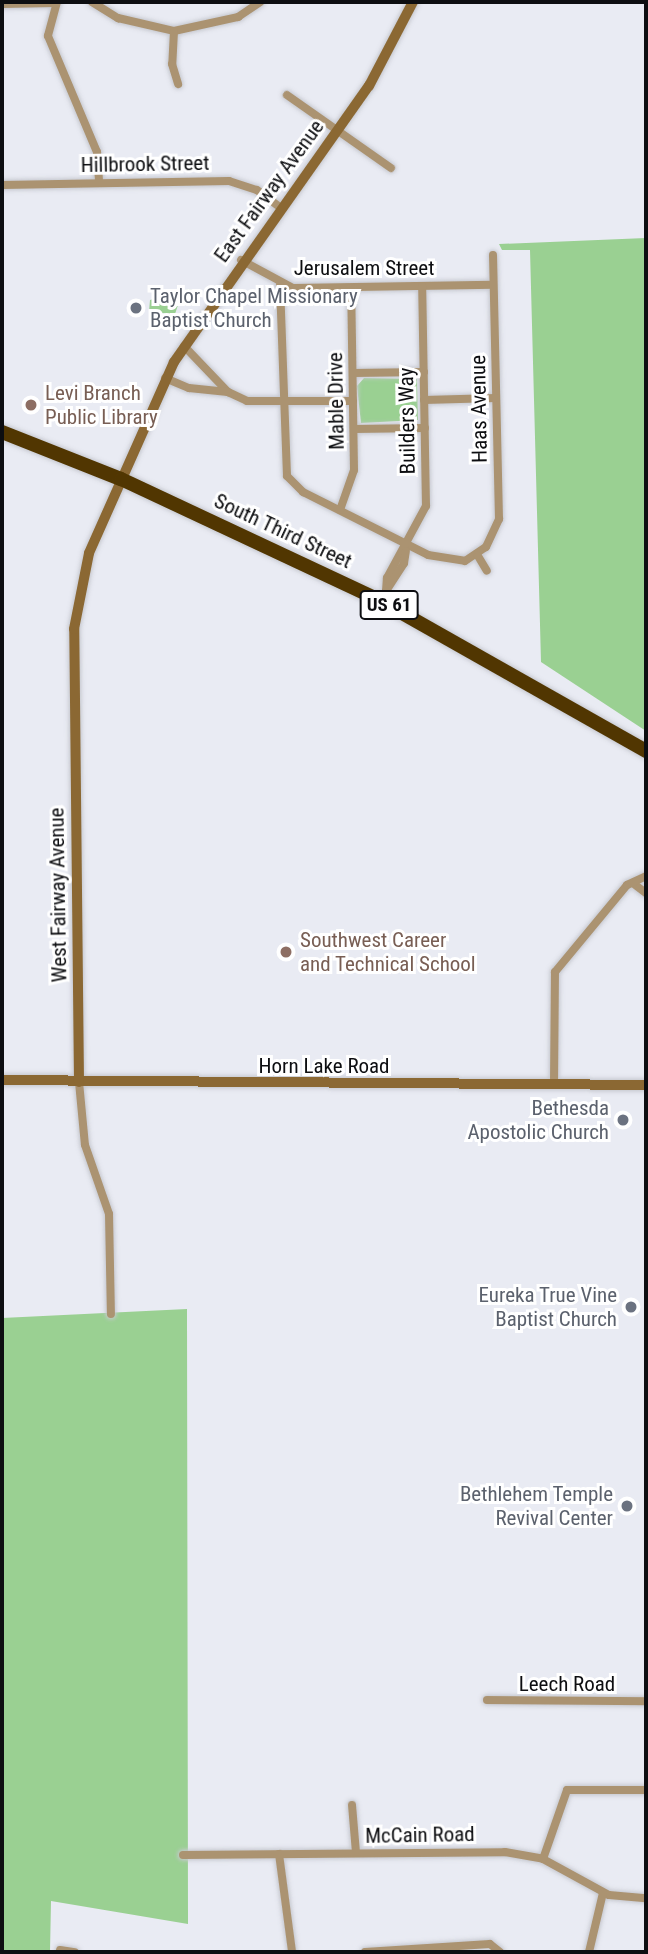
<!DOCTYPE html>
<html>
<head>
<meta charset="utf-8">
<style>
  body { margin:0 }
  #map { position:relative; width:648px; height:1954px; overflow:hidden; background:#e9ebf3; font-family:"Roboto Condensed",sans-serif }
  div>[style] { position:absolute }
  .green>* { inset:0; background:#9ad092 }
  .roads { filter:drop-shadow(0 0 2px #c6c8cf) drop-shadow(0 0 2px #c6c8cf) }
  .street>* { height:8px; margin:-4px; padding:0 4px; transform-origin:4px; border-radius:4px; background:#ab9371 }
  .secondary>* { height:10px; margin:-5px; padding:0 5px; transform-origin:5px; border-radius:5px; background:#8b6833 }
  .highway>* { height:14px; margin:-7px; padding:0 7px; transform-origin:7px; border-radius:7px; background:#513601 }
  .dots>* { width:19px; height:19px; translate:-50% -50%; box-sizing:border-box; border:4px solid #fff; border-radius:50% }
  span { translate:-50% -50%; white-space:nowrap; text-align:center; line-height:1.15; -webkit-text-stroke:6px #fff; paint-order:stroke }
  .shield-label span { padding:2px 5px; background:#fff; border:2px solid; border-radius:5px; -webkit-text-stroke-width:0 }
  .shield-label { font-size:19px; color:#0d0e11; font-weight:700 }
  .street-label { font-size:21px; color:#0d0e11 }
  .worship-label { font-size:21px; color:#5b616d }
  .left { translate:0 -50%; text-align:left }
  .right { translate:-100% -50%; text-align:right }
  .education-label { font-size:21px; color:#785e54 }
  .frame { position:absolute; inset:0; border:4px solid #0d0e11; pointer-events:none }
</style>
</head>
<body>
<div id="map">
  <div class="green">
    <div style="clip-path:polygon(646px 238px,646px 731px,541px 662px,530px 250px,502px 250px,499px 244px)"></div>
    <div style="clip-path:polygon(189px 289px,196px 292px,195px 300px,179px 302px,175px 314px,149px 312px,150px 300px)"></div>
    <div style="clip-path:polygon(364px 378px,417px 379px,418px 420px,361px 423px,357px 386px)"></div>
    <div style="clip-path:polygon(187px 1309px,188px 1924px,51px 1901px,50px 1952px,2px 1952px,2px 1318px)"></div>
  </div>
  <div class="roads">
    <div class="street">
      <div style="left:57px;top:2px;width:35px;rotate:105deg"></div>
      <div style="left:48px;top:36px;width:126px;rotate:67.1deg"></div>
      <div style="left:97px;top:152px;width:30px;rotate:86deg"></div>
      <div style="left:92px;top:2px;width:31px;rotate:32deg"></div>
      <div style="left:118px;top:18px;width:57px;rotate:13.1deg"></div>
      <div style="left:174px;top:31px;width:66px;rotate:-12.3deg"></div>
      <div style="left:238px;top:17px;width:27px;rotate:-34deg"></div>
      <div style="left:2px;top:4px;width:54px;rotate:-1.1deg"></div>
      <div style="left:174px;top:31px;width:33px;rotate:93deg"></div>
      <div style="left:172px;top:64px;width:21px;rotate:73deg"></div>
      <div style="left:287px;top:95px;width:127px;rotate:35.1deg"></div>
      <div style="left:2px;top:185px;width:227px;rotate:-1deg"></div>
      <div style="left:229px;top:181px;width:29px;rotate:18deg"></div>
      <div style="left:257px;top:190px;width:30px;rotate:37deg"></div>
      <div style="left:241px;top:260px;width:59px;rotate:28.3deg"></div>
      <div style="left:293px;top:288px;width:200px;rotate:-0.9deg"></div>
      <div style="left:280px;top:285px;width:191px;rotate:87.9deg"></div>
      <div style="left:287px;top:476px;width:23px;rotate:45deg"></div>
      <div style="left:303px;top:492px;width:140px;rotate:26.7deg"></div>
      <div style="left:428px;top:555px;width:37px;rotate:9deg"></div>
      <div style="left:465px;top:561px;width:25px;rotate:-34deg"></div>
      <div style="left:486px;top:547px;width:31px;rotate:-65deg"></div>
      <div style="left:499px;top:519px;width:264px;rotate:-91.3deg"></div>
      <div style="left:184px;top:346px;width:64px;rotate:46.3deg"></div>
      <div style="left:228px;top:392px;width:21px;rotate:25deg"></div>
      <div style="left:247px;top:401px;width:106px"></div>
      <div style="left:353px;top:373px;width:71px;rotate:-0.8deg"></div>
      <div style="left:165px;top:378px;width:26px;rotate:23deg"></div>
      <div style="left:189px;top:388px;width:39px;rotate:6deg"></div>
      <div style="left:424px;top:400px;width:72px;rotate:-1.6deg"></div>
      <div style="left:354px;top:429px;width:71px;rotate:-0.8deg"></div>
      <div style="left:340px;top:510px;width:42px;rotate:-70.7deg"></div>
      <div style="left:354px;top:470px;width:182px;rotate:-90.9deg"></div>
      <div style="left:478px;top:556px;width:17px;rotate:59deg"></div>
      <div style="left:386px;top:591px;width:13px;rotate:-86deg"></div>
      <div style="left:387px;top:578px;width:82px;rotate:-61.6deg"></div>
      <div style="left:426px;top:506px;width:220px;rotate:-91deg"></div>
      <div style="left:386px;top:591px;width:33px;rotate:-57deg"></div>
      <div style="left:404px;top:563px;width:12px;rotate:-81deg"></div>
      <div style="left:634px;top:884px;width:15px;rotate:37deg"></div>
      <div style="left:79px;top:1082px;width:63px;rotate:84.6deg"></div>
      <div style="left:85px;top:1145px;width:73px;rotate:70.8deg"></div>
      <div style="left:109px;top:1214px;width:100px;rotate:88.9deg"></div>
      <div style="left:554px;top:1084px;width:112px;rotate:-89.5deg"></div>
      <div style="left:555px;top:972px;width:113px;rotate:-50.4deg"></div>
      <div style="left:627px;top:885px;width:21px;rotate:-25deg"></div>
      <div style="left:487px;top:1700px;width:159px;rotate:0.4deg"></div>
      <div style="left:352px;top:1805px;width:48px;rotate:85.2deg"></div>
      <div style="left:279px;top:1854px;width:99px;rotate:82.4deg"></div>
      <div style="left:183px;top:1855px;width:322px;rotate:-0.5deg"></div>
      <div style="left:505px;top:1852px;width:39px;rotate:10deg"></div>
      <div style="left:543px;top:1859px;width:75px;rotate:28.6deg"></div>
      <div style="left:609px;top:1895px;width:37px;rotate:5deg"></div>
      <div style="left:543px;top:1859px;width:73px;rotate:-70.8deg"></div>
      <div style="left:567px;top:1790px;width:79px"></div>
      <div style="left:60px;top:1950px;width:15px;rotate:8deg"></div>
      <div style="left:365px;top:1952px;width:125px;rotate:-3.7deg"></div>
      <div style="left:490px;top:1944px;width:13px;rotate:39deg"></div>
      <div style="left:589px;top:1952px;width:61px;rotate:-76.7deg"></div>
    </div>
    <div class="secondary">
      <div style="left:2px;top:1080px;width:644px;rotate:0.44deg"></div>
      <div style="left:79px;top:1082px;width:453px;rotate:-90.6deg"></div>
      <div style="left:74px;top:629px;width:77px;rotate:-78.8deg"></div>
      <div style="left:89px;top:553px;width:209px;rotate:-66deg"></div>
      <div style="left:174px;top:362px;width:338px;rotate:-54.8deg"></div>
      <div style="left:369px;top:86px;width:95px;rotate:-62.4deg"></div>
    </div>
    <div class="highway">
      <div style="left:2px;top:432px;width:128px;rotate:21.6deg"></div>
      <div style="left:121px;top:479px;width:287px;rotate:25.1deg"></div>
      <div style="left:381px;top:601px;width:305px;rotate:29.5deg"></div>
    </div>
  </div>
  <div class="dots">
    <div style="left:136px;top:308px;background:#6b7280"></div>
    <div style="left:31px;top:405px;background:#8d6e63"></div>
    <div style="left:286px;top:952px;background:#8d6e63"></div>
    <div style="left:623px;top:1120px;background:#6b7280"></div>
    <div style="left:631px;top:1307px;background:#6b7280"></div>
    <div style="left:627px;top:1506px;background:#6b7280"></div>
  </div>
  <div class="shield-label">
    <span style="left:389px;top:605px">US 61</span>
  </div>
  <div class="street-label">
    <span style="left:145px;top:164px;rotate:-1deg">Hillbrook Street</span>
    <span style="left:269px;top:191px;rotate:-54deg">East Fairway Avenue</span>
    <span style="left:364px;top:268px">Jerusalem Street</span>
    <span style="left:336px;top:401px;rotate:-91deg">Mable Drive</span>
    <span style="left:479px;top:409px;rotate:-91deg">Haas Avenue</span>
    <span style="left:407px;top:421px;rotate:-91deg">Builders Way</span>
    <span style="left:283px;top:531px;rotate:25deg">South Third Street</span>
    <span style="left:58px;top:895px;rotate:-91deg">West Fairway Avenue</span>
    <span style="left:324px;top:1066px">Horn Lake Road</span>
    <span style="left:567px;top:1684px">Leech Road</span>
    <span style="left:420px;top:1835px;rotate:-1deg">McCain Road</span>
  </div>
  <div class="worship-label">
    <span class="left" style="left:150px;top:308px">Taylor Chapel Missionary<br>Baptist Church</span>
    <span class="right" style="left:609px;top:1120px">Bethesda<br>Apostolic Church</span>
    <span class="right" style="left:617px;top:1307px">Eureka True Vine<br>Baptist Church</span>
    <span class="right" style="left:613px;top:1506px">Bethlehem Temple<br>Revival Center</span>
  </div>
  <div class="education-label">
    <span class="left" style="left:45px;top:405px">Levi Branch<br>Public Library</span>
    <span class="left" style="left:300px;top:952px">Southwest Career<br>and Technical School</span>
  </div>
  <div class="frame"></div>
</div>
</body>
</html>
